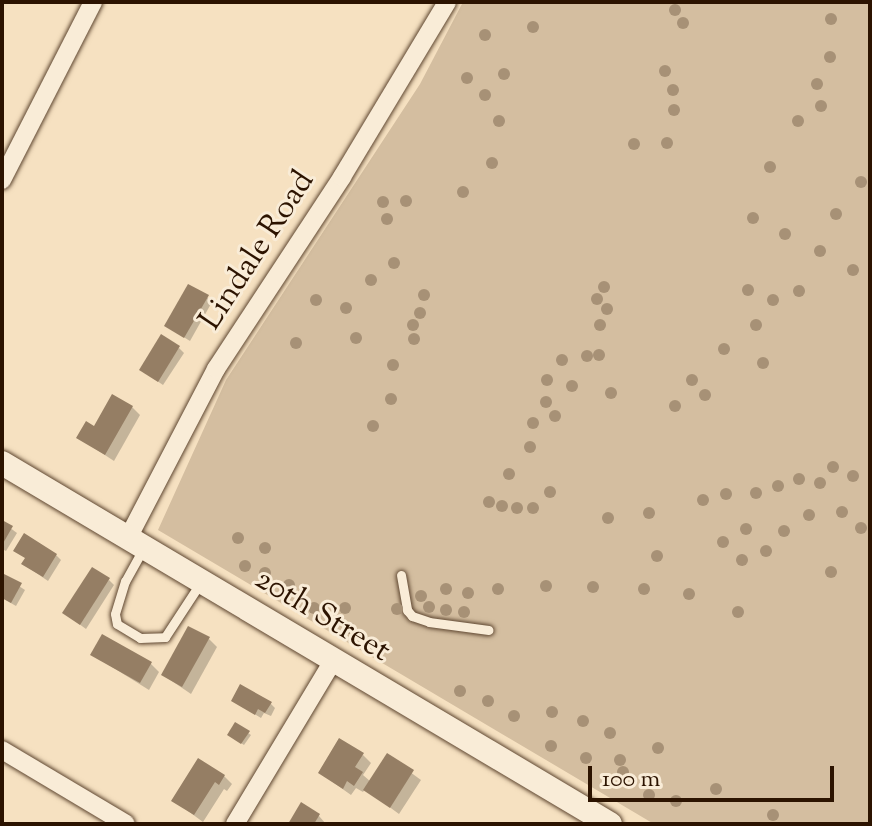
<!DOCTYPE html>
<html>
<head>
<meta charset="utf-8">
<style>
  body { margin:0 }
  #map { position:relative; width:872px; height:826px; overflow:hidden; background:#f6e1c1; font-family:"Sorts Mill Goudy",serif }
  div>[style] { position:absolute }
  .green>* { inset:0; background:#d4bea0 }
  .shadow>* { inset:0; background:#0003 }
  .building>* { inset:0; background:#957e64 }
  .roads { filter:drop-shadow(0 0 2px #5e4630) drop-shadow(0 0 2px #5e4630) }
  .lane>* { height:9px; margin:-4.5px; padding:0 4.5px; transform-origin:4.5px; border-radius:4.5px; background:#f9ecd7 }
  .street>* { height:18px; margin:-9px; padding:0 9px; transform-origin:9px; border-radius:9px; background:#f9ecd7 }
  .secondary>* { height:24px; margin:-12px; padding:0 12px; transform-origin:12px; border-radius:12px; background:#f9ecd7 }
  .trees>* { width:12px; height:12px; margin:-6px; border-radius:50%; background:#a79176 }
  span { translate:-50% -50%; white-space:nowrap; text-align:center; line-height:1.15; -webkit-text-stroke:6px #f9ecd7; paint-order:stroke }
  .street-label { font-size:32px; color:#2c1300 }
  .frame { position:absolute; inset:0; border:4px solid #2c1300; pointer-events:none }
  .scale { position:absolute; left:588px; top:766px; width:246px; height:36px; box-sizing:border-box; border:4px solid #2c1300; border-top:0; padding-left:10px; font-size:24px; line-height:28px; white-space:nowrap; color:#2c1300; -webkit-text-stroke:6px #f9ecd7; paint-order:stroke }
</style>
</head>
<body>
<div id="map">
  <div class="green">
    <div style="clip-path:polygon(463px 2px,870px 2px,870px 824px,654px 824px,158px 530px,226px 380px,420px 84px)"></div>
  </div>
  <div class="shadow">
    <div style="clip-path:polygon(207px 297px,212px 302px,190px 341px,166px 326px)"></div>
    <div style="clip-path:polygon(179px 348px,184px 353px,163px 385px,141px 370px)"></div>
    <div style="clip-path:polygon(132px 407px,140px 415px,114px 461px,79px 438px)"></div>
    <div style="clip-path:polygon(2px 522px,17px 533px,6px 551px,2px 549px)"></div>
    <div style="clip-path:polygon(56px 555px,61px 560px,48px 581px,29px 568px)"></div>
    <div style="clip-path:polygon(2px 575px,25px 590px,16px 606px,2px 598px)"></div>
    <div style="clip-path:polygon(109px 580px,114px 585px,86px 629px,64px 613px)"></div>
    <div style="clip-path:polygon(209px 639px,217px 647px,191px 694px,163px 675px)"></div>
    <div style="clip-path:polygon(93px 655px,151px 664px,159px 672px,149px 690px)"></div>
    <div style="clip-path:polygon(233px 701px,270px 703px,275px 708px,271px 716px,264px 713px,261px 718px)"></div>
    <div style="clip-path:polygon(236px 725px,251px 735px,244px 745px,232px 737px)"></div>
    <div style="clip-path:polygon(363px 755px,371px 763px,363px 775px,371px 782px,388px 756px,421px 780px,399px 814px,365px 789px,363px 792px,356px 788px,351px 795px,320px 773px)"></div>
    <div style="clip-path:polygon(224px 776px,232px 784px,227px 791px,224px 789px,203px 822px,173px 800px)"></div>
    <div style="clip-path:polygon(319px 816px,326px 824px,290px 824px)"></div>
  </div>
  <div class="building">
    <div style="clip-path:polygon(188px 284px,209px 295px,184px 338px,164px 326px)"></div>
    <div style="clip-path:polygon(161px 334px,180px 346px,158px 382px,139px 370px)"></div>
    <div style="clip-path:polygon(112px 394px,133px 406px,105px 455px,76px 438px,86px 421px,94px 426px)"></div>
    <div style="clip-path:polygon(2px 520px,13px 526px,2px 545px)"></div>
    <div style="clip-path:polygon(24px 533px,57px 554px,43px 577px,21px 564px,25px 558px,13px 551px)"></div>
    <div style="clip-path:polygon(92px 567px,110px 578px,80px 625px,62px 613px)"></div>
    <div style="clip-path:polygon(2px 573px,22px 583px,11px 603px,2px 598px)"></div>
    <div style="clip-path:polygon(188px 626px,210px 637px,182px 687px,161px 675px)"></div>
    <div style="clip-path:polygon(102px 634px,152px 662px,140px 683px,90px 655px)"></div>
    <div style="clip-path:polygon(240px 684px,272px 702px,265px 713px,258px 709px,255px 715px,231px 701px)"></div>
    <div style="clip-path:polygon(235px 722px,250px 731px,241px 744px,227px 735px)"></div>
    <div style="clip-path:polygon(339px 738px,364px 753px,355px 767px,363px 772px,354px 786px,347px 781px,343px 789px,318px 773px)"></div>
    <div style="clip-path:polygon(387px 753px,414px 770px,390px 808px,363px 790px)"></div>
    <div style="clip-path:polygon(198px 758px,225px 775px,219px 785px,215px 782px,194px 815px,171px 801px)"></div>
    <div style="clip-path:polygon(301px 802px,320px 814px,314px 824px,288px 824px)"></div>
  </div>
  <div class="roads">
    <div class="lane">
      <div style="left:143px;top:549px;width:37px;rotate:119deg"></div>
      <div style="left:125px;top:581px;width:34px;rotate:107deg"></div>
      <div style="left:115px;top:614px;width:10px;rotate:79deg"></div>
      <div style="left:117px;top:624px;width:27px;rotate:31deg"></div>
      <div style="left:140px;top:638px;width:25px;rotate:-2deg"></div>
      <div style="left:165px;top:637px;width:66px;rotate:-56.8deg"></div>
      <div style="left:401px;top:575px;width:36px;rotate:80deg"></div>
      <div style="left:407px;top:610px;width:8px;rotate:50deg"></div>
      <div style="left:412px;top:616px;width:18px;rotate:19deg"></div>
      <div style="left:429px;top:622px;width:60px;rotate:7.7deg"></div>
    </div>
    <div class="street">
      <div style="left:2px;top:180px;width:200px;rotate:-62.9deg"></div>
      <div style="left:128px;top:538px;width:191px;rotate:-62.5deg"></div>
      <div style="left:216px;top:369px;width:230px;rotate:-56.7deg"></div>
      <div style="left:342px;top:177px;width:204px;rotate:-59deg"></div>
      <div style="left:2px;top:750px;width:144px;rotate:30.8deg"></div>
      <div style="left:235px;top:824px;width:190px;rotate:-59deg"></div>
    </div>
    <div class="secondary">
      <div style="left:2px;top:463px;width:707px;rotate:30.7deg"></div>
    </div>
  </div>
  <div class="trees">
    <div style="left:675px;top:10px"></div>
    <div style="left:831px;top:19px"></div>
    <div style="left:683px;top:23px"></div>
    <div style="left:533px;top:27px"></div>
    <div style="left:485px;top:35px"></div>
    <div style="left:830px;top:57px"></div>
    <div style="left:665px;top:71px"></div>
    <div style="left:504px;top:74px"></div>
    <div style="left:467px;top:78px"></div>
    <div style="left:817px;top:84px"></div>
    <div style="left:673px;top:90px"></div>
    <div style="left:485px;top:95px"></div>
    <div style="left:821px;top:106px"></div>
    <div style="left:674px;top:110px"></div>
    <div style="left:499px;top:121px"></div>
    <div style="left:798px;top:121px"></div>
    <div style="left:667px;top:143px"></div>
    <div style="left:634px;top:144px"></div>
    <div style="left:492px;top:163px"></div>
    <div style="left:770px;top:167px"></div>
    <div style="left:861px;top:182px"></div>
    <div style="left:463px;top:192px"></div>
    <div style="left:406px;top:201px"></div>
    <div style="left:383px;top:202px"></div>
    <div style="left:836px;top:214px"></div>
    <div style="left:753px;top:218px"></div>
    <div style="left:387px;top:219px"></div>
    <div style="left:785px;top:234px"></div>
    <div style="left:820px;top:251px"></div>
    <div style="left:394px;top:263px"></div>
    <div style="left:853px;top:270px"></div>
    <div style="left:371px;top:280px"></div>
    <div style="left:604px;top:287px"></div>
    <div style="left:748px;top:290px"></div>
    <div style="left:799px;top:291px"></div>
    <div style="left:424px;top:295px"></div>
    <div style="left:597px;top:299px"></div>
    <div style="left:316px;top:300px"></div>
    <div style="left:773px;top:300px"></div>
    <div style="left:346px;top:308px"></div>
    <div style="left:607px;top:309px"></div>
    <div style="left:420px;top:313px"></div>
    <div style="left:413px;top:325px"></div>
    <div style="left:600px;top:325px"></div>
    <div style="left:756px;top:325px"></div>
    <div style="left:356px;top:338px"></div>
    <div style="left:414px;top:339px"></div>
    <div style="left:296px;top:343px"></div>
    <div style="left:724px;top:349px"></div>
    <div style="left:599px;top:355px"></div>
    <div style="left:587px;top:356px"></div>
    <div style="left:562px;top:360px"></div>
    <div style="left:763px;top:363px"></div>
    <div style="left:393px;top:365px"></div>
    <div style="left:547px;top:380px"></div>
    <div style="left:692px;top:380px"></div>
    <div style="left:572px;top:386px"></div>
    <div style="left:611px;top:393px"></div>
    <div style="left:705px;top:395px"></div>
    <div style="left:391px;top:399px"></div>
    <div style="left:546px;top:402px"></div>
    <div style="left:675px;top:406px"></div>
    <div style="left:555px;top:416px"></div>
    <div style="left:533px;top:423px"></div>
    <div style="left:373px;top:426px"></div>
    <div style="left:530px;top:447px"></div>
    <div style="left:833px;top:467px"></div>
    <div style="left:509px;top:474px"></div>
    <div style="left:853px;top:476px"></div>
    <div style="left:799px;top:479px"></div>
    <div style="left:820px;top:483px"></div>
    <div style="left:778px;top:486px"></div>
    <div style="left:550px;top:492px"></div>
    <div style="left:756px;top:493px"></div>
    <div style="left:726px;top:494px"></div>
    <div style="left:703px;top:500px"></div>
    <div style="left:489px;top:502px"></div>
    <div style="left:502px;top:506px"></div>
    <div style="left:517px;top:508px"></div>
    <div style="left:533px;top:508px"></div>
    <div style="left:842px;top:512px"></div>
    <div style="left:649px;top:513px"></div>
    <div style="left:809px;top:515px"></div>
    <div style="left:608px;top:518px"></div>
    <div style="left:861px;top:528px"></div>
    <div style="left:746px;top:529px"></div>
    <div style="left:784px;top:531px"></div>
    <div style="left:238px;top:538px"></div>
    <div style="left:723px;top:542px"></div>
    <div style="left:265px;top:548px"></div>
    <div style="left:766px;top:551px"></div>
    <div style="left:657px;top:556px"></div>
    <div style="left:742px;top:560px"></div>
    <div style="left:245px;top:566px"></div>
    <div style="left:831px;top:572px"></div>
    <div style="left:265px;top:573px"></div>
    <div style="left:289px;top:585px"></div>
    <div style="left:546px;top:586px"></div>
    <div style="left:593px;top:587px"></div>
    <div style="left:446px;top:589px"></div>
    <div style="left:498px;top:589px"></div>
    <div style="left:644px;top:589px"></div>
    <div style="left:468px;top:593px"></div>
    <div style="left:689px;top:594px"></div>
    <div style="left:421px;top:596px"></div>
    <div style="left:429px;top:607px"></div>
    <div style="left:314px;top:608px"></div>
    <div style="left:345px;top:608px"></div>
    <div style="left:397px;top:609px"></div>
    <div style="left:446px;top:610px"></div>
    <div style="left:464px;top:612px"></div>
    <div style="left:738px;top:612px"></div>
    <div style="left:349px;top:628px"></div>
    <div style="left:460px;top:691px"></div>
    <div style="left:488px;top:701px"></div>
    <div style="left:552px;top:712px"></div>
    <div style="left:514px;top:716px"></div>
    <div style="left:583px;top:721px"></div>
    <div style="left:610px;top:733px"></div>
    <div style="left:551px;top:746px"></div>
    <div style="left:658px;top:748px"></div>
    <div style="left:586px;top:758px"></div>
    <div style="left:620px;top:760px"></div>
    <div style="left:623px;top:772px"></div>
    <div style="left:716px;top:789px"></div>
    <div style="left:649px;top:795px"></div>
    <div style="left:676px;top:801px"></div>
    <div style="left:773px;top:815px"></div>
  </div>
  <div class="street-label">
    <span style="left:258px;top:251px;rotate:-57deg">Lindale Road</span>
    <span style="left:322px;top:616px;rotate:31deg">20th Street</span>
  </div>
  <div class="frame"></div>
  <div class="scale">100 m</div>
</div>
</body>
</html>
